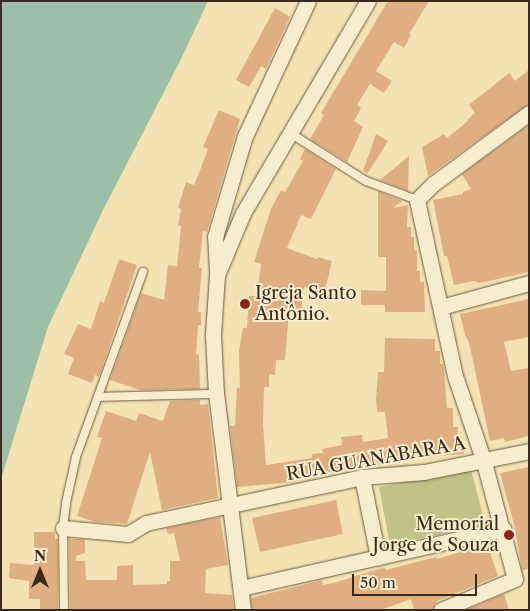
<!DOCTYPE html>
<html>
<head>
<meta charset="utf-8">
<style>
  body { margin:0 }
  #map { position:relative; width:530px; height:611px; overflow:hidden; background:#f3e3b2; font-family:"Libre Caslon Text",serif }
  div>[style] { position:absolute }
  .green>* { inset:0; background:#c2c187 }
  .water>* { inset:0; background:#9dbfa6 }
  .building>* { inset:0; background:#dfaf82 }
  .roads { filter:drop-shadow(0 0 1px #685842) drop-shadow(0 0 1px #685842) }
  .lane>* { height:8px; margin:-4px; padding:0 4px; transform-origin:4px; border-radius:4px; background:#f7edcd }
  .street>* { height:15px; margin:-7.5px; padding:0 7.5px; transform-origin:7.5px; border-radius:7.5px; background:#f7edcd }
  .dots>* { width:14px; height:14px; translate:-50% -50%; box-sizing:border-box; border:2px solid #f7edcd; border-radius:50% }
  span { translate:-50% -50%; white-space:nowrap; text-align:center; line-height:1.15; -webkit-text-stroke:4px #f7edcd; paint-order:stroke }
  .poi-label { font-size:18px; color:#392a1d }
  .left { translate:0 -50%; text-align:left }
  .right { translate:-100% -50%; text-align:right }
  .street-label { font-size:18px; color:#392a1d }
  .frame { position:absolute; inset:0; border:2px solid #392a1d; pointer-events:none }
  .north { position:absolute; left:15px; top:546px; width:50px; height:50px; -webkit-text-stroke:4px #f7edcd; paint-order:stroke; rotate:0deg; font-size:14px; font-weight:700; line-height:20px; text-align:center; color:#392a1d }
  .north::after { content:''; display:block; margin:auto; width:18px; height:22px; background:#392a1d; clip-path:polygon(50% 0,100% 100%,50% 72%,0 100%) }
  .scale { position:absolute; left:352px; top:574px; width:125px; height:22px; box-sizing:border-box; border:2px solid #392a1d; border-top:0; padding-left:6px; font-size:15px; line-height:18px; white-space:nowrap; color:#392a1d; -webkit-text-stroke:4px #f7edcd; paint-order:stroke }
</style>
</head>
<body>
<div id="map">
  <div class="green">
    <div style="clip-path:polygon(471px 469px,485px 524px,390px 545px,379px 487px)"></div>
  </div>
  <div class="water">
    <div style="clip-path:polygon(1px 1px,208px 1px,182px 57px,103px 210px,48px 327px,1px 479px)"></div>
  </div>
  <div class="building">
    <div style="clip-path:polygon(388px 1px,429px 1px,409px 34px,411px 35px,404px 48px,394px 42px,376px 71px,392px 81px,384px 93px,370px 84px,357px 105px,361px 108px,354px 121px,363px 127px,347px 162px,310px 139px,324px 115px,321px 113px)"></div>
    <div style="clip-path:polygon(275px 8px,290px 17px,266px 69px,261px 66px,249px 87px,236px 80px)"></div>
    <div style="clip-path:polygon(529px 70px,529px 104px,428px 176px,422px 147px,444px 134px,447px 138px,468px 121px,467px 120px,475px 113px,469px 105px,509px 73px,515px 81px)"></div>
    <div style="clip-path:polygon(219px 110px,240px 119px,207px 232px,203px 231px,199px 268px,202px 268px,198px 312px,201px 312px,201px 325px,198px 325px,196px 354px,199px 355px,200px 389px,140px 390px,110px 380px,141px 293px,164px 300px,168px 265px,177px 266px,181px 226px,178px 225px,181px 209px,178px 208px,186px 182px,194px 185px,199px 173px,208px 149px,203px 147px)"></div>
    <div style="clip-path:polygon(529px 125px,529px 272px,480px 283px,474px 281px,454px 285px,447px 256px,444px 256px,433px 200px,463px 194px,463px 192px,471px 189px,462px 174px)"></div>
    <div style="clip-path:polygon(376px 134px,388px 141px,368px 173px,363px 171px)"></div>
    <div style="clip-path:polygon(305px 149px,336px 169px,311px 219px,301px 215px,287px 248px,317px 259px,318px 257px,332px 261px,325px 290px,304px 287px,301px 312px,289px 312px,285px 360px,276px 360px,275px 375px,269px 374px,269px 387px,264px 387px,263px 423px,266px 465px,312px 458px,312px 454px,323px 453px,322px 449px,342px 445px,341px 437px,362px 435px,363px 442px,388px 438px,385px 412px,377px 412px,376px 399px,378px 372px,384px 372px,385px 338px,435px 339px,435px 351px,440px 351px,440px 364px,443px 364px,444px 370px,447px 408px,453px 408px,453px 427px,458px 427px,458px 441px,463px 441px,464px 454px,399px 458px,399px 461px,324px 473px,293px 482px,237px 487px,230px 426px,235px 426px,237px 388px,240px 388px,239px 351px,243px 328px,247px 328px,249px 296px,257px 296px,261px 264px,254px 262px,271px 209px,281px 190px,285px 192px,303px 161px,300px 159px)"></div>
    <div style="clip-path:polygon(409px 156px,408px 191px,380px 180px)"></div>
    <div style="clip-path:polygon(378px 191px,402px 201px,393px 208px,408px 205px,407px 227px,411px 227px,411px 237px,414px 237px,414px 251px,417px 250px,417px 271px,420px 271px,420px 282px,424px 282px,425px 312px,385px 312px,385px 305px,361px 305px,361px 290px,386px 291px,386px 257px,378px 257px)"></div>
    <div style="clip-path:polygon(119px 259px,137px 265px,99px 377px,95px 375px,92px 383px,68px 374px,74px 358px,64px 354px,78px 324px,91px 329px,100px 301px,104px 303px)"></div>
    <div style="clip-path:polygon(529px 299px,529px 337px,504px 342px,511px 371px,529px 368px,529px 436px,505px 442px,504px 438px,490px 441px,469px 342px,465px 335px,460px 314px)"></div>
    <div style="clip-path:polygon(200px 400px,200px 405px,208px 404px,218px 498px,162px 510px,150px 452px,127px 524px,95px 522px,77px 516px,102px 438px,97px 437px,106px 411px,136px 421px,139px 413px,163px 421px,170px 401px)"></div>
    <div style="clip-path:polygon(529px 467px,529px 569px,522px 570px,515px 528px,500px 473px)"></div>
    <div style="clip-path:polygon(336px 500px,343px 534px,260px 552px,252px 518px)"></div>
    <div style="clip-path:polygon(220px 517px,228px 565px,206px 569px,205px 593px,232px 595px,234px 610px,70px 609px,69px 539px,85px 539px,85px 553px,76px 556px,76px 561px,85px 561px,86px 580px,117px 580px,117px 566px,133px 565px,133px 585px,167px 584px,167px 581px,170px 581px,170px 561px,180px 561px,174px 533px,168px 534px,166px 528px)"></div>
    <div style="clip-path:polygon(34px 532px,55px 532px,55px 539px,58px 539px,58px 609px,40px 609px,40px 599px,29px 599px,29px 581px,9px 578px,10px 563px,34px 565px)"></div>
    <div style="clip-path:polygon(487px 544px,498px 576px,437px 601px,432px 610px,414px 610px,411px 599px,380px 610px,252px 610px,251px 598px,322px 580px,323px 585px,337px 582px,375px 570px,385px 568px,386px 570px,436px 557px,437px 559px)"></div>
    <div style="clip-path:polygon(504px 594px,509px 610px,466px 610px)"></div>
  </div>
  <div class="roads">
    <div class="lane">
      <div style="left:290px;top:133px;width:90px;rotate:32.3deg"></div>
      <div style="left:366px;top:181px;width:54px;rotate:20.4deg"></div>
      <div style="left:99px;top:397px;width:117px;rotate:-1.5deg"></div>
      <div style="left:64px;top:610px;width:82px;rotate:-90.7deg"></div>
      <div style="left:63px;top:528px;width:25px;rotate:-83deg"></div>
      <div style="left:66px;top:503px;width:47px;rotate:-77.7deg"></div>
      <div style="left:76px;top:457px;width:197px;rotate:-70.1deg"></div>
    </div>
    <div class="street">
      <div style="left:217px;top:271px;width:34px;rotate:-93deg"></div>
      <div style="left:215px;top:237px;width:105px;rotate:-73.5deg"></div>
      <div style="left:245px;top:136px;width:149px;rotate:-65deg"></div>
      <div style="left:441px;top:307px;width:91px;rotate:-15.3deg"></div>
      <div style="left:362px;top:477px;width:82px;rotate:78.7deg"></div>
      <div style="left:63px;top:528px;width:65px;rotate:5.3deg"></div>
      <div style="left:128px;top:534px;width:21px;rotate:-31deg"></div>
      <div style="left:146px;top:523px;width:221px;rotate:-12deg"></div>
      <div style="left:362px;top:477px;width:62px;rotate:-4.6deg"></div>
      <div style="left:424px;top:472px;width:107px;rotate:-11.3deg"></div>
      <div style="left:241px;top:588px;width:269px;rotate:-12.7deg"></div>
      <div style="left:243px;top:610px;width:218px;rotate:-97.1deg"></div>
      <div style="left:216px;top:394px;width:59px;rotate:-92.9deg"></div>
      <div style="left:213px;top:335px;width:60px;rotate:-86.2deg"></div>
      <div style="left:217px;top:275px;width:67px;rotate:-67.2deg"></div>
      <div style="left:243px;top:213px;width:246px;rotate:-59.5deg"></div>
      <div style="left:441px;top:610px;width:80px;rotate:-22.7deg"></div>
      <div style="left:515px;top:579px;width:124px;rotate:-104.9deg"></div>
      <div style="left:483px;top:459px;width:88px;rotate:-108.6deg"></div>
      <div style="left:455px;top:376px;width:180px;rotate:-102.2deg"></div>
      <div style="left:417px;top:200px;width:23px;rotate:-45deg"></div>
      <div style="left:433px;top:184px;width:119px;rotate:-36.5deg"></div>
    </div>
  </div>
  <div class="dots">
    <div style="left:245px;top:304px;background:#8f2418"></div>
    <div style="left:509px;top:535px;background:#8f2418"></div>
  </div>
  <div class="poi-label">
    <span class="left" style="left:255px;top:304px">Igreja Santo<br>Antônio.</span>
    <span class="right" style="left:499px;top:535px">Memorial<br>Jorge de Souza</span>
  </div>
  <div class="street-label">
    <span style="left:376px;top:459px;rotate:-10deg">RUA GUANABARA A</span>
  </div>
  <div class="frame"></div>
  <div class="north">N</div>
  <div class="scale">50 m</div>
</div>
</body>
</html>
